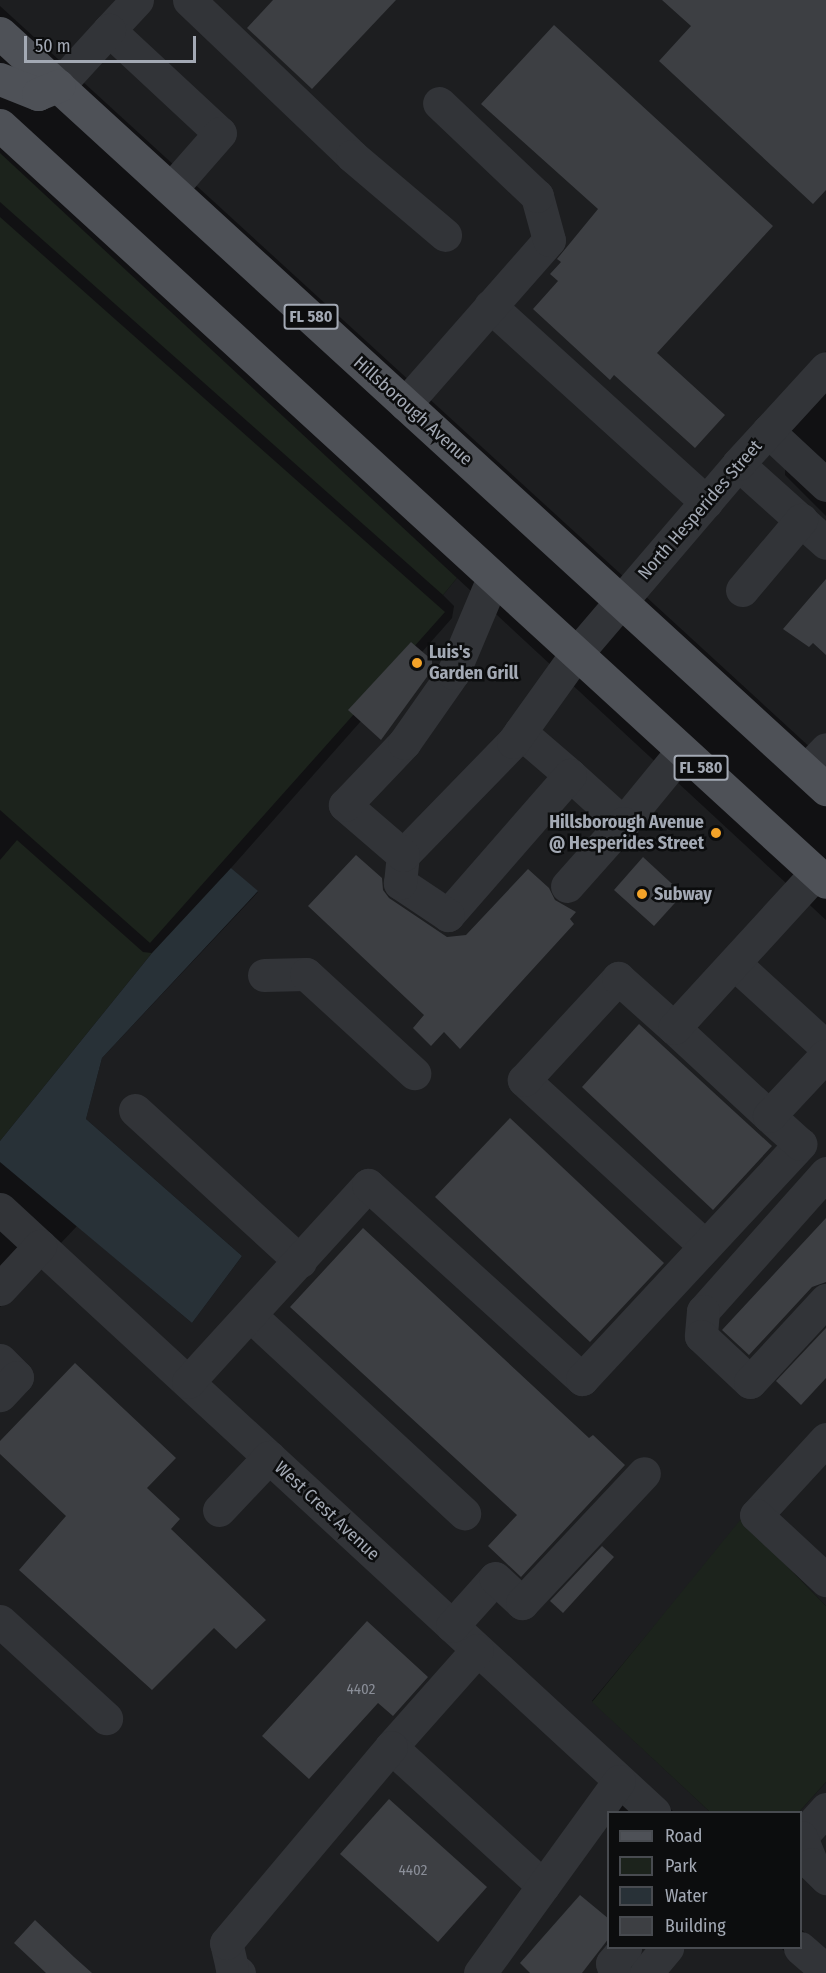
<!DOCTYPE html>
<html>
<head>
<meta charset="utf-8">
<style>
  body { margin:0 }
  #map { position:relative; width:826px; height:1973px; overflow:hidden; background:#111113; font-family:"Fira Sans Condensed",sans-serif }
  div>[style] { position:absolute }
  .built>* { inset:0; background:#1d1e20 }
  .green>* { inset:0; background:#1c231c }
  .water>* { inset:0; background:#283137 }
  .building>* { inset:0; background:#3d3f43 }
  .minor>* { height:33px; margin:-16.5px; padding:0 16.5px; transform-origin:16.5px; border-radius:16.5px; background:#323438 }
  .major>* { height:33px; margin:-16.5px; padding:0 16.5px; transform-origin:16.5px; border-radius:16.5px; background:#4e5157 }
  .dots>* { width:16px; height:16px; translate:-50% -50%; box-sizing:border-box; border:3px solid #0c0d0e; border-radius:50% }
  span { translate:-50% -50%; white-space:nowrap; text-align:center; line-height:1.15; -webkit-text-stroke:5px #0c0d0e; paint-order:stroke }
  .number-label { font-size:15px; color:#8a8e98 }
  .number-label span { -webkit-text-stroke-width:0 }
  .shield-label span { padding:2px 4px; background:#0c0d0e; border:2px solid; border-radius:4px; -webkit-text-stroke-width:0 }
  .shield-label { font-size:16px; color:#a3a9b4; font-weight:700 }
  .street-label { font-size:18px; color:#a3a9b4 }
  .poi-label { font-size:18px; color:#a3a9b4; font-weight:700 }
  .left { translate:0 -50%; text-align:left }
  .right { translate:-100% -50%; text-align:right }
  .legend { position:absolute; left:607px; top:1811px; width:195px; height:138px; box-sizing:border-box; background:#0c0d0e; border:2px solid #484b50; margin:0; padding:8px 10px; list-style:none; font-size:18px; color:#a3a9b4 }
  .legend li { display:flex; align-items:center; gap:12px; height:30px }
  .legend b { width:30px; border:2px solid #484b50 }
  .scale { position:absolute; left:24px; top:36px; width:172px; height:27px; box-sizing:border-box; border:3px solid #a3a9b4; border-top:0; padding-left:8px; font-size:18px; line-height:21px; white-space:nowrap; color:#a3a9b4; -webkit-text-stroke:4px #0c0d0e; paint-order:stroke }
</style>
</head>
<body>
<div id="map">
  <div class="built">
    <div style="clip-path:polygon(0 0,826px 0,826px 351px,625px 578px,0 6px)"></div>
    <div style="clip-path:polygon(787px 428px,785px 475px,826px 516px,826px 762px,643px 594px)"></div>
    <div style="clip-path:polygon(457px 578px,826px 920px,826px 1606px,743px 1520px,592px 1701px,710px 1812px,674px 1812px,59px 1245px,77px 1226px,192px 1323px,242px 1256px,86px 1119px,102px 1058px,258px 892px,231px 868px,452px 618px,454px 606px,443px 595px)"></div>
    <div style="clip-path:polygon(40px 1264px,603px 1783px,465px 1973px,0 1973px,0 1307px)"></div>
    <div style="clip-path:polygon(826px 1782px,826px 1953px,801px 1929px,799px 1812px)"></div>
    <div style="clip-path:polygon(608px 1816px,608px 1948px,781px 1948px,808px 1973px,495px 1973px)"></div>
  </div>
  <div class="green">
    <div style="clip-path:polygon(0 153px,457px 578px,443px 595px,0 202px)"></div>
    <div style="clip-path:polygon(0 217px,445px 612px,150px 943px,0 810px)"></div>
    <div style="clip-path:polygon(17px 840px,143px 952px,152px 953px,0 1141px,0 860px)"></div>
    <div style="clip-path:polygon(741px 1519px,826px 1606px,826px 1782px,799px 1812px,710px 1812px,592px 1702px)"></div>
  </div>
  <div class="water">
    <div style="clip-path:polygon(231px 868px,258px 891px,102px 1058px,86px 1119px,242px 1256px,192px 1323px,0 1162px,0 1141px,152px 953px)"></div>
  </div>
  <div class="building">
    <div style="clip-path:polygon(273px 0,396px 0,312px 89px,247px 28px)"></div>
    <div style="clip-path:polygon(662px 0,826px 0,826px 190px,813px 204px,659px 61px,691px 26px)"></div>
    <div style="clip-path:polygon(554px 25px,773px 226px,657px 353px,725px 415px,695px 448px,614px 375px,610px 380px,533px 309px,558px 281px,550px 274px,561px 262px,557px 259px,598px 209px,481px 104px)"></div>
    <div style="clip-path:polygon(826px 579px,826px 655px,813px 643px,809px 647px,783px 629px)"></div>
    <div style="clip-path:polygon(411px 642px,432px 660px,432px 670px,381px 740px,348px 710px)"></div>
    <div style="clip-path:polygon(356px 855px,382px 878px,383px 890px,389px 898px,447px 937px,466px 935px,528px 869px,549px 888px,555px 900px,576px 912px,570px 919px,574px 924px,460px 1049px,444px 1032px,431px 1046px,413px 1028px,424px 1015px,308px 906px)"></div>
    <div style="clip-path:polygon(643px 857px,683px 894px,654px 926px,614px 890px)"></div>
    <div style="clip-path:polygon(639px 1024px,772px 1146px,713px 1210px,582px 1087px)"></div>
    <div style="clip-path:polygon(510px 1118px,664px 1263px,590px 1342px,435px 1197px)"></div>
    <div style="clip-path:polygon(826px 1218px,826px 1282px,812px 1287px,749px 1355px,722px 1330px)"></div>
    <div style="clip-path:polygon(363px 1228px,589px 1438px,593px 1435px,625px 1465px,521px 1577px,488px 1546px,517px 1515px,290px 1307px)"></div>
    <div style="clip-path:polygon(826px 1328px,826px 1378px,801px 1405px,776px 1381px)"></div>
    <div style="clip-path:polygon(75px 1363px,176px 1458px,147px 1488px,180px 1519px,171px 1529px,266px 1620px,236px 1649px,214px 1628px,152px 1690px,19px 1570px,66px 1516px,0 1454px,0 1441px)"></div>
    <div style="clip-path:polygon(602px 1546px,614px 1557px,563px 1613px,550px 1601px)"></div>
    <div style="clip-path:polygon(367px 1621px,428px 1677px,393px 1716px,378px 1703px,309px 1779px,262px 1736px)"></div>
    <div style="clip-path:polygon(389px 1799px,487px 1887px,438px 1942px,340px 1854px)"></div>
    <div style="clip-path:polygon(580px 1895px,609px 1919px,609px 1938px,582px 1973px,530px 1973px,520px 1963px)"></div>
    <div style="clip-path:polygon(35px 1920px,74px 1957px,92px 1973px,46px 1973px,14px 1943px)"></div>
  </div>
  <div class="minor">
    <div style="left:137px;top:0;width:41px;rotate:133deg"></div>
    <div style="left:109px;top:30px;width:151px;rotate:42.9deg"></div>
    <div style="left:220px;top:133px;width:74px;rotate:131.2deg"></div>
    <div style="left:189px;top:0;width:226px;rotate:43.7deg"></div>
    <div style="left:352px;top:156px;width:122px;rotate:40.3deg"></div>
    <div style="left:58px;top:86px;width:76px;rotate:-47.7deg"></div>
    <div style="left:490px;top:306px;width:292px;rotate:42.2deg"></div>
    <div style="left:405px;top:404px;width:218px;rotate:-48.7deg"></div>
    <div style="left:549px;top:240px;width:46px;rotate:-105.3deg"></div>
    <div style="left:537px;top:196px;width:135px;rotate:-136.5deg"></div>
    <div style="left:768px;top:431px;width:79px;rotate:43deg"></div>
    <div style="left:738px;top:464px;width:118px;rotate:41.9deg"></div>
    <div style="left:742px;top:590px;width:92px;rotate:-49.9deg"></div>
    <div style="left:520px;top:732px;width:66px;rotate:40.7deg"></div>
    <div style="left:682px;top:751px;width:93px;rotate:129.3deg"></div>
    <div style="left:623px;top:823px;width:72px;rotate:-137.8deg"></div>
    <div style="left:570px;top:775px;width:186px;rotate:131.1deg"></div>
    <div style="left:448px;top:915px;width:58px;rotate:-146.3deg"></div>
    <div style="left:400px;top:883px;width:28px;rotate:-84deg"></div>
    <div style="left:403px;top:855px;width:158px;rotate:-45.8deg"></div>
    <div style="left:513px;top:742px;width:108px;rotate:-54.4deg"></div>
    <div style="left:576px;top:654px;width:250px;rotate:-49.5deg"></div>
    <div style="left:738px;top:464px;width:130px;rotate:-47.5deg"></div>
    <div style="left:806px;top:770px;width:29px;rotate:-46deg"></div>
    <div style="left:403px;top:855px;width:77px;rotate:-139.2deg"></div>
    <div style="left:345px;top:805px;width:86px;rotate:-46.4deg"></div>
    <div style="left:404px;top:743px;width:85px;rotate:-55deg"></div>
    <div style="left:453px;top:673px;width:103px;rotate:-67.2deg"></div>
    <div style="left:567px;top:886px;width:84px;rotate:-48.4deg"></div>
    <div style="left:734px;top:963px;width:125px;rotate:42.4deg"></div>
    <div style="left:264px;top:975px;width:42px;rotate:-1.4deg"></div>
    <div style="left:306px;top:974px;width:147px;rotate:42.5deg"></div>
    <div style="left:674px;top:1028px;width:129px;rotate:42.8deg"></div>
    <div style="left:135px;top:1110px;width:224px;rotate:42.5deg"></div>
    <div style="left:826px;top:1173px;width:185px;rotate:131.7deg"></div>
    <div style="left:703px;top:1311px;width:25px;rotate:95deg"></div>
    <div style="left:701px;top:1336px;width:67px;rotate:43.2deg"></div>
    <div style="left:750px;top:1382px;width:112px;rotate:-47.2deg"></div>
    <div style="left:0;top:1209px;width:890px;rotate:42.68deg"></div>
    <div style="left:705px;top:1246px;width:246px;rotate:-137.5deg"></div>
    <div style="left:524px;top:1080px;width:139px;rotate:-47.3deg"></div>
    <div style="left:618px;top:978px;width:75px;rotate:41.8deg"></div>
    <div style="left:674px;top:1028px;width:210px;rotate:-47.5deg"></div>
    <div style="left:0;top:1289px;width:59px;rotate:-47.1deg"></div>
    <div style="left:250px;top:1315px;width:292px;rotate:42.8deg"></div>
    <div style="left:0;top:1360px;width:24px;rotate:45deg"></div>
    <div style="left:17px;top:1377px;width:25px;rotate:133deg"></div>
    <div style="left:188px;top:1382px;width:267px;rotate:-47.6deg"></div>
    <div style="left:368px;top:1185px;width:289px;rotate:42.2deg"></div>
    <div style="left:582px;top:1379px;width:321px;rotate:-47.1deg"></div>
    <div style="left:800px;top:1144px;width:42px;rotate:-137.9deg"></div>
    <div style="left:769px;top:1116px;width:83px;rotate:-46.9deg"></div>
    <div style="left:826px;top:1439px;width:103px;rotate:132.6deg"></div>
    <div style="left:756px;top:1515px;width:96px;rotate:42.9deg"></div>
    <div style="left:219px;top:1510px;width:73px;rotate:-46.7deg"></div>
    <div style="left:0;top:1621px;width:144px;rotate:42.5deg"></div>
    <div style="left:452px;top:1626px;width:64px;rotate:-48.1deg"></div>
    <div style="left:495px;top:1578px;width:37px;rotate:43deg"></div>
    <div style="left:522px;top:1603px;width:178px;rotate:-46.8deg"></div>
    <div style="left:477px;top:1650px;width:130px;rotate:131.6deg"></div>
    <div style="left:391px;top:1747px;width:206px;rotate:42.4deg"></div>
    <div style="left:826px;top:1809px;width:38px;rotate:132deg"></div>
    <div style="left:801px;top:1837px;width:29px;rotate:68deg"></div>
    <div style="left:812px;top:1864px;width:20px;rotate:45deg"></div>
    <div style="left:800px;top:1948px;width:35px;rotate:41deg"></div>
    <div style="left:239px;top:1973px;width:9px;rotate:-144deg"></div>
    <div style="left:232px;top:1968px;width:26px;rotate:-103deg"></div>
    <div style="left:226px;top:1943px;width:256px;rotate:-49.9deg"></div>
    <div style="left:480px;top:1973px;width:237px;rotate:-54.1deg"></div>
    <div style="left:615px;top:1973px;width:10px;rotate:-107deg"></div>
    <div style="left:612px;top:1963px;width:20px;rotate:-49deg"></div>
    <div style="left:646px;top:1973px;width:33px;rotate:-50deg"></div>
  </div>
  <div class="major">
    <div style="left:0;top:33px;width:1120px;rotate:42.47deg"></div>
    <div style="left:0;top:79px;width:41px;rotate:21.5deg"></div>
    <div style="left:38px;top:94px;width:22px;rotate:-22deg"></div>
    <div style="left:0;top:125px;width:1120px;rotate:42.5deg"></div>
  </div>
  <div class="dots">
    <div style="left:417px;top:663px;background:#f3a329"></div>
    <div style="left:716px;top:833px;background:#f3a329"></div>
    <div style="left:642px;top:894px;background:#f3a329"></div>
  </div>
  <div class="number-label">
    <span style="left:361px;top:1690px">4402</span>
    <span style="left:413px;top:1871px">4402</span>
  </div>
  <div class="shield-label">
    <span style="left:311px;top:317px">FL 580</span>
    <span style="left:701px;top:768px">FL 580</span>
  </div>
  <div class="street-label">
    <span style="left:413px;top:411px;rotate:42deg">Hillsborough Avenue</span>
    <span style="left:700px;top:510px;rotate:-49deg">North Hesperides Street</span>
    <span style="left:327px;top:1511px;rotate:43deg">West Crest Avenue</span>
  </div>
  <div class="poi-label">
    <span class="left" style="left:429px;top:663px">Luis's<br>Garden Grill</span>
    <span class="right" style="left:704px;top:833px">Hillsborough Avenue<br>@ Hesperides Street</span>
    <span class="left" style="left:654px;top:894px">Subway</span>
  </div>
  <ul class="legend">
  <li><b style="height:8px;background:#4e5157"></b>Road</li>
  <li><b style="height:16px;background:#1c231c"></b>Park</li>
  <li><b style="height:16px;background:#283137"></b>Water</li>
  <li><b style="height:16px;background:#3d3f43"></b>Building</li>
  </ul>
  <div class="scale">50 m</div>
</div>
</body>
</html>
